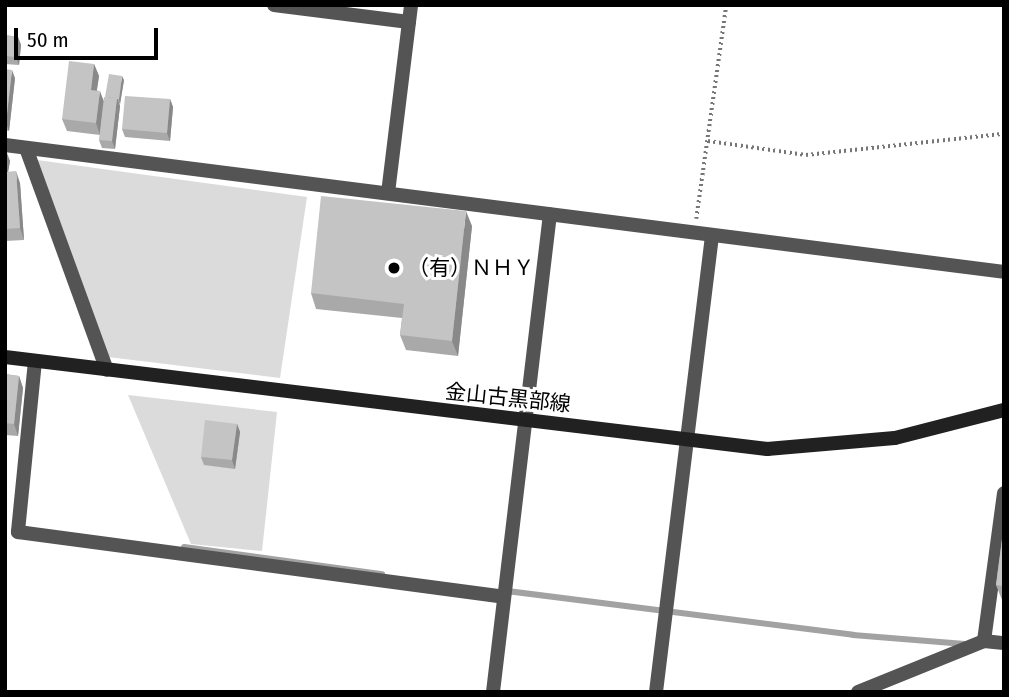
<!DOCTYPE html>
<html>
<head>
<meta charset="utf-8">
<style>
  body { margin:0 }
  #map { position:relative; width:1009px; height:697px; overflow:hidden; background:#fff; font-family:"Fira Sans Condensed","Noto Sans JP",sans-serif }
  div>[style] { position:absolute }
  .green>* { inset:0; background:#dbdbdb }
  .stream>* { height:6px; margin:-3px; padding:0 3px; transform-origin:3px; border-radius:3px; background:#a2a2a2 }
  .path>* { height:3.5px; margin-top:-1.75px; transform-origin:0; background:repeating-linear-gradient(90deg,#767676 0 2px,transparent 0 5.5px) }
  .minor>* { height:14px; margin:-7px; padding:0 7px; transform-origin:7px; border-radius:7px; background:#545454 }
  .tertiary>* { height:14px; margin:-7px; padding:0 7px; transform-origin:7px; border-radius:7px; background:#545454 }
  .secondary>* { height:14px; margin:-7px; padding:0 7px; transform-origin:7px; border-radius:7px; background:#212121 }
  .wall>* { inset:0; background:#a9a9a9 }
  .shaded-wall>* { inset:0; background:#898989 }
  .building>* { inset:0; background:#c4c4c4 }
  .dots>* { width:19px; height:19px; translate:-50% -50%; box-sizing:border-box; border:4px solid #fff; border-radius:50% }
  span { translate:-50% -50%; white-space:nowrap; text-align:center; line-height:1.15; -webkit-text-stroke:6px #fff; paint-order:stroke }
  .poi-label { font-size:21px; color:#000 }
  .left { translate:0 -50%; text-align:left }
  .street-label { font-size:21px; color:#000 }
  .frame { position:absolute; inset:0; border:7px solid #000; pointer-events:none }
  .scale { position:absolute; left:14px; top:28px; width:144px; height:32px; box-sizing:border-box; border:4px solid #000; border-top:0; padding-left:9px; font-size:21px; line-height:24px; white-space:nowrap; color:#000; -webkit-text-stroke:5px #fff; paint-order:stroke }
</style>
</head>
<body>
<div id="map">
  <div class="green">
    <div style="clip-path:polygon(37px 160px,307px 197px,280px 378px,108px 357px)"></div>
    <div style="clip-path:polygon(128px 395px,277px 412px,262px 551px,191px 544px)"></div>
  </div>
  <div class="stream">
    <div style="left:184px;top:547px;width:200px;rotate:7.8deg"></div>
    <div style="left:507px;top:591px;width:349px;rotate:7.2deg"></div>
    <div style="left:853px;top:635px;width:112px;rotate:4.6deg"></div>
  </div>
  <div class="path">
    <div style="left:708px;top:141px;width:99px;rotate:8.1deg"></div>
    <div style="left:806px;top:155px;width:199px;rotate:-6.1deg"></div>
    <div style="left:696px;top:219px;width:216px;rotate:-82deg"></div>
  </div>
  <div class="minor">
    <div style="left:274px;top:5px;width:136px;rotate:7.2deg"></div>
    <div style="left:5px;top:145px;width:1007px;rotate:7.24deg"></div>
    <div style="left:26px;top:148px;width:236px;rotate:70deg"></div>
    <div style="left:388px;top:193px;width:189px;rotate:-83deg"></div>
    <div style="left:35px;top:361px;width:172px;rotate:95.7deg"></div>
    <div style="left:18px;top:532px;width:490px;rotate:7.6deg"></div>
    <div style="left:984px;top:641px;width:149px;rotate:-82.3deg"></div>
    <div style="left:656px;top:692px;width:458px;rotate:-83deg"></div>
    <div style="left:858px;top:692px;width:136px;rotate:-22deg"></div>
    <div style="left:984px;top:641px;width:20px;rotate:6deg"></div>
  </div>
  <div class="tertiary">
    <div style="left:493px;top:692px;width:481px;rotate:-83.2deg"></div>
  </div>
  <div class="secondary">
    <div style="left:5px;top:357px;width:768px;rotate:6.88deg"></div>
    <div style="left:767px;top:449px;width:128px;rotate:-4.9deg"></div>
    <div style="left:895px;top:438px;width:113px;rotate:-14.4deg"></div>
  </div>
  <div class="wall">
    <div style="clip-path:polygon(5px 35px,18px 37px,21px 45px,19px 65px,5px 64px)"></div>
    <div style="clip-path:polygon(94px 64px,99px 76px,97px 90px,104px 101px,124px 80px,120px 104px,119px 103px,120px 106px,115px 149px,102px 148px,99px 140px,100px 135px,67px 131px,62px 119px)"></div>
    <div style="clip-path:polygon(5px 69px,15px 78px,9px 131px,5px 130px)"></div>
    <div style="clip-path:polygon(170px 99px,173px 107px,170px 141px,125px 137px,122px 129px)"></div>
    <div style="clip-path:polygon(5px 153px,10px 161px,8px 172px,20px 183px,24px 240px,5px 241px)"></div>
    <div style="clip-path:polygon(472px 226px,458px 356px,406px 350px,400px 335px,402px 318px,316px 309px,311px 293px)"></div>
    <div style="clip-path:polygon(5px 374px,19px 376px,23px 388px,18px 436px,5px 435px)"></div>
    <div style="clip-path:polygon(237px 424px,240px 432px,235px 469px,204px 465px,201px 457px)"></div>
    <div style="clip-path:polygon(1004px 524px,1004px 600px,1002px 600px,996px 585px)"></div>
  </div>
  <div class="shaded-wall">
    <div style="clip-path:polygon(18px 37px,21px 45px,19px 65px,16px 57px)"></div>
    <div style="clip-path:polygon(94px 64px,99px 76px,95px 101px,91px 90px)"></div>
    <div style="clip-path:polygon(12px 70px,15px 78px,9px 131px,6px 123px)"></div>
    <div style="clip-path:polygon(122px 76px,124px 80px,120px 104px,119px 99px)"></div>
    <div style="clip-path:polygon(100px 91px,104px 102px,100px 135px,96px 123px)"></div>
    <div style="clip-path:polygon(117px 98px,120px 106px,115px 149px,112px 141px)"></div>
    <div style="clip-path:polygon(170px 99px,173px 107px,170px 141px,167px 133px)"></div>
    <div style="clip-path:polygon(7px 153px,10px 161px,6px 184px,5px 162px)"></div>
    <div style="clip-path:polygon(16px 171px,20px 183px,24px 240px,20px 228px)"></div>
    <div style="clip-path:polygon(466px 211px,472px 226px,458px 356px,452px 341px)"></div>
    <div style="clip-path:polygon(19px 376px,23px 388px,18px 436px,14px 424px)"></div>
    <div style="clip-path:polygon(237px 424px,240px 432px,235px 469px,232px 460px)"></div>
  </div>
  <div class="building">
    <div style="clip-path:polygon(5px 35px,18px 37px,16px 57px,5px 56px)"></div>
    <div style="clip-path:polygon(69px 61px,94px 64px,91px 90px,100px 91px,96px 123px,62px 119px)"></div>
    <div style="clip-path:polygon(5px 69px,12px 70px,6px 123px,5px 123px)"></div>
    <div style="clip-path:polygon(109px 74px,122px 76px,119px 99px,117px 99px,117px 98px,105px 97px)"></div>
    <div style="clip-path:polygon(125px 96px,170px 99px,167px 133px,122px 129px)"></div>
    <div style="clip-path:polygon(104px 97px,117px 98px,112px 141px,99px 140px)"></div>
    <div style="clip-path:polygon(16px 171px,20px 228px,5px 229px,5px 172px)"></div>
    <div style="clip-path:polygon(321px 196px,466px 211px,452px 341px,400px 335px,404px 304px,311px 293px)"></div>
    <div style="clip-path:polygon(5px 374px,19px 376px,14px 424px,5px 423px)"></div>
    <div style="clip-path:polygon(205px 420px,237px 424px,232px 460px,201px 457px)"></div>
    <div style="clip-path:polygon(1004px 524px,1004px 586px,996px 585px)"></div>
  </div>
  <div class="dots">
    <div style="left:394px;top:268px;background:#000"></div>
  </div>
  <div class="poi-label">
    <span class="left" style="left:408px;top:268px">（有）ＮＨＹ</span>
  </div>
  <div class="street-label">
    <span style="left:508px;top:398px;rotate:6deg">金山古黒部線</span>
  </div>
  <div class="frame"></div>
  <div class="scale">50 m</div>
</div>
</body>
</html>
